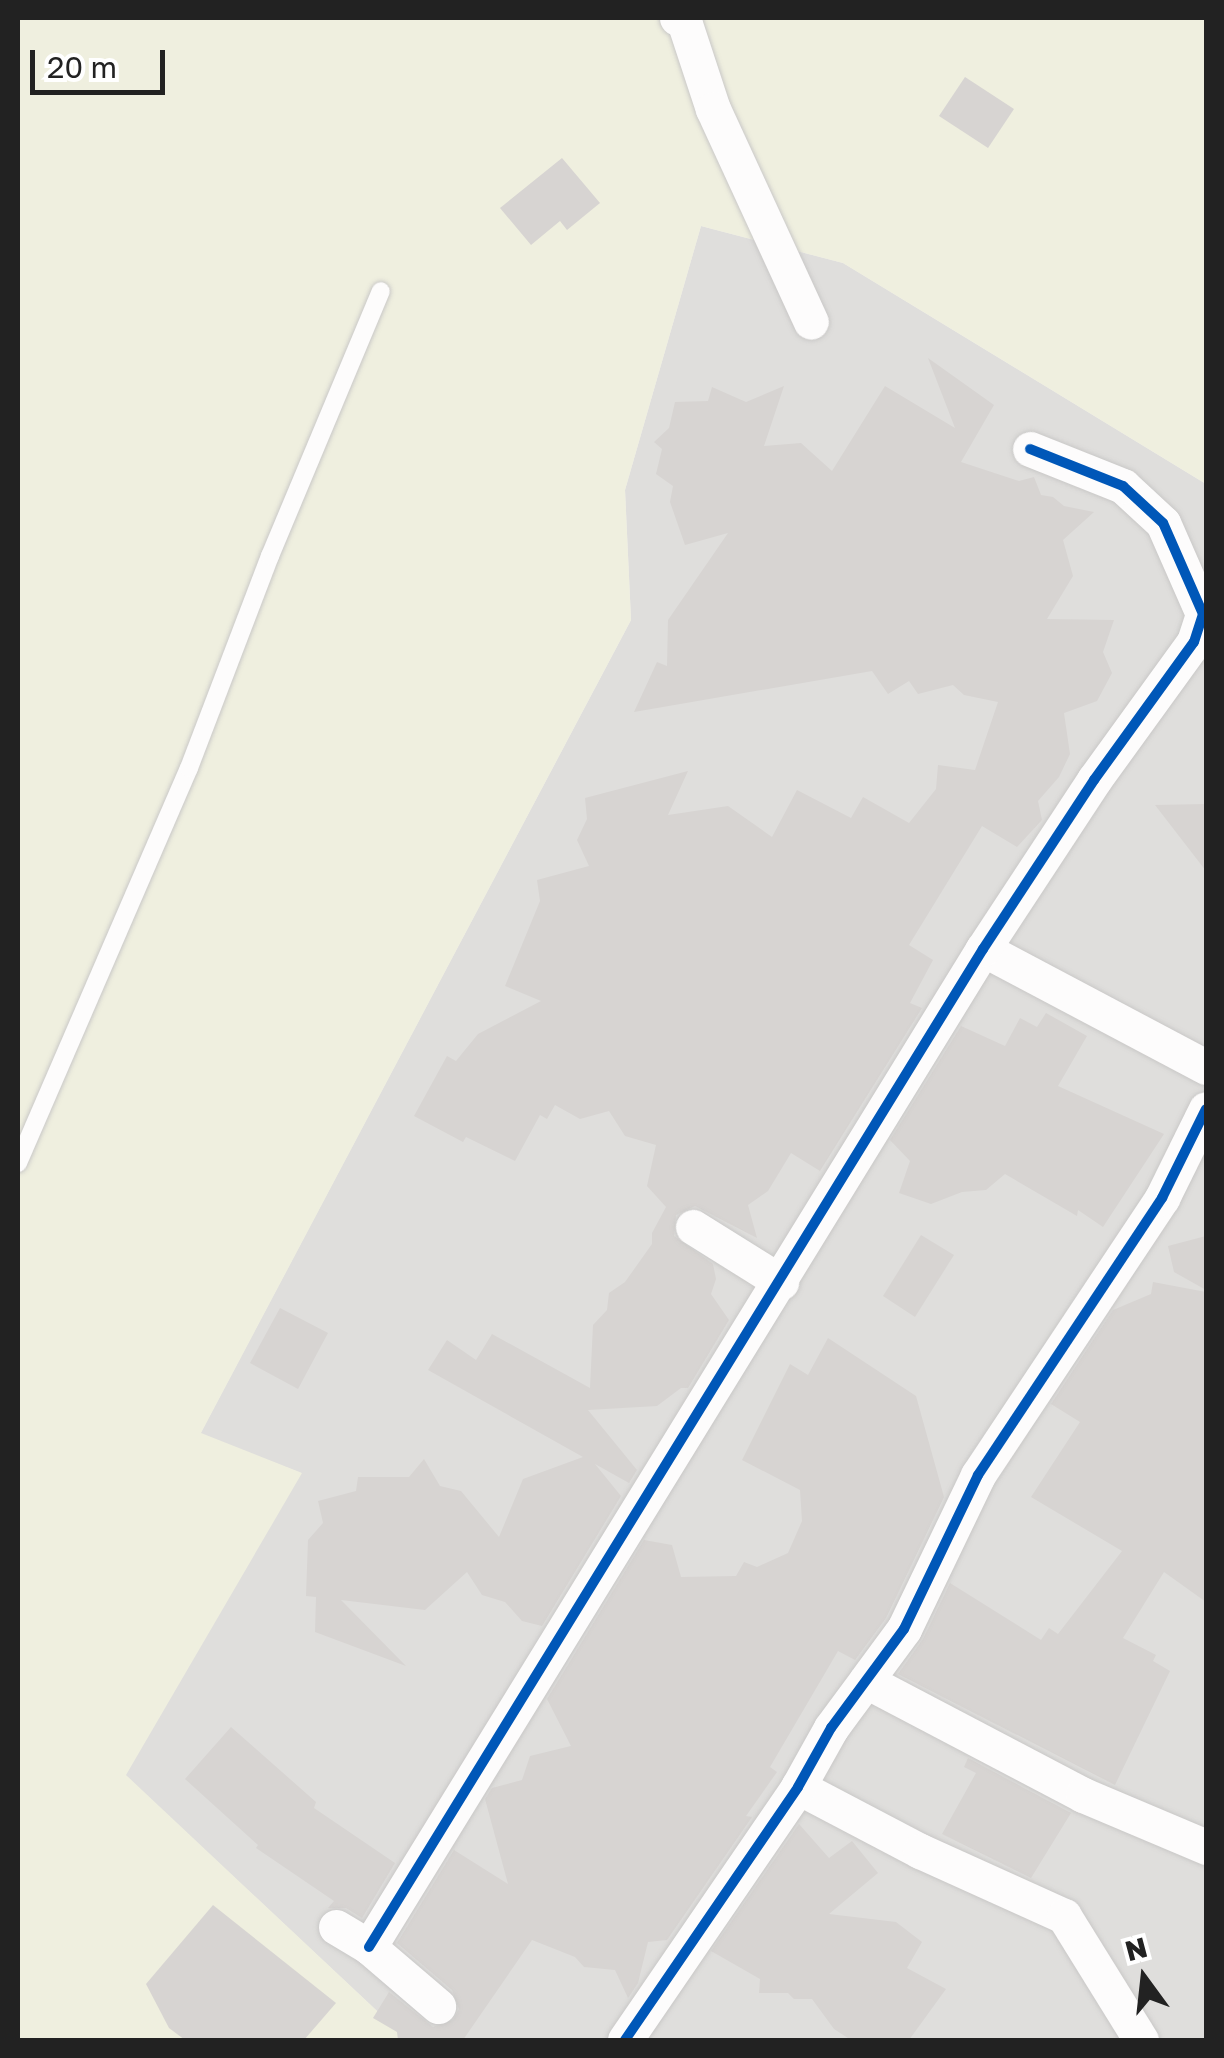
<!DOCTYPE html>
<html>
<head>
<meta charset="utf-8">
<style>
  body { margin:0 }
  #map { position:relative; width:1224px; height:2058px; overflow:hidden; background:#f0eeeb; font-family:"Golos Text",sans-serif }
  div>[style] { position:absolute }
  .residential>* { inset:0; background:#dfdedc }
  .farmland>* { inset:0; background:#efefdf }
  .building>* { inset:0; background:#d7d4d2 }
  .roads { filter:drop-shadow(0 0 2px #c9c8c7) drop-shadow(0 0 2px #c9c8c7) }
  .lane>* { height:18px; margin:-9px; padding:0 9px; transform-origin:9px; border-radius:9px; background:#fdfcfc }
  .street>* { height:35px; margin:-17.5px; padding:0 17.5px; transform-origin:17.5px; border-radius:17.5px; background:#fdfcfc }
  .cycleway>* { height:10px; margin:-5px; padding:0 5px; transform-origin:5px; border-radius:5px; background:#0057b8 }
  span { translate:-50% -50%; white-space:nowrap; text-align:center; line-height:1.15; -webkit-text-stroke:10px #fff; paint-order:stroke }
  .frame { position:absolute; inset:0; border:20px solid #222; pointer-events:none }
  .north { position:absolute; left:1094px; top:1928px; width:100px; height:100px; -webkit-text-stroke:8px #fff; paint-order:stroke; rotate:345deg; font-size:28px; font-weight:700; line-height:40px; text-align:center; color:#222 }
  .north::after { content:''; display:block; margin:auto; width:35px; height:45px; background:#222; clip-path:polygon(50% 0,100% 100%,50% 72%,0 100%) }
  .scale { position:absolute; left:30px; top:50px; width:135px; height:45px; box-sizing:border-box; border:5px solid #222; border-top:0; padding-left:12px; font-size:30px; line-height:35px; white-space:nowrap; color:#222; -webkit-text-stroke:8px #fff; paint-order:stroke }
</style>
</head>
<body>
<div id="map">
  <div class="residential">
    <div style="clip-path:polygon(701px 226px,843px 263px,1206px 484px,1206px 2040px,408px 2040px,125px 1775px,301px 1473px,200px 1434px,631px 620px,625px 490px)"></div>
  </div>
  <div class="farmland">
    <div style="clip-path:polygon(18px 18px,1206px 18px,1206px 484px,843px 263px,701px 226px,625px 490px,631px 620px,201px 1433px,302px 1473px,126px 1775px,408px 2040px,18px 2040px)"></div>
  </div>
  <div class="building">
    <div style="clip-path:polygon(965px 77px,1014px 109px,988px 148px,939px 116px)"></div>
    <div style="clip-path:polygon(562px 158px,600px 203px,567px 230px,560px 221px,531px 245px,500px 208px)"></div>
    <div style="clip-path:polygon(928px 358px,994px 405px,961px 462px,1019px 481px,1034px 477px,1041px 495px,1053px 497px,1064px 506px,1094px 512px,1063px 540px,1073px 576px,1047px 619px,1114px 620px,1103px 652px,1112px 673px,1097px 701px,1064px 713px,1070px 754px,1059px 777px,1038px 801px,1042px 820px,1017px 847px,982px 826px,909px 945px,933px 960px,910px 1003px,922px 1008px,820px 1171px,791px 1153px,768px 1191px,748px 1205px,757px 1238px,695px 1206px,676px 1215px,674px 1236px,713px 1264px,716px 1279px,711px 1294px,729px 1320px,688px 1388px,681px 1388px,657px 1406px,588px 1410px,637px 1470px,629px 1483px,595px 1464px,621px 1496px,542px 1626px,522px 1621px,505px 1602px,482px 1595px,467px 1572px,425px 1610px,341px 1600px,406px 1666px,315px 1632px,316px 1597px,306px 1596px,308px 1540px,323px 1523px,318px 1501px,356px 1491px,358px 1477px,409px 1477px,424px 1459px,440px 1486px,461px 1491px,499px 1537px,523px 1479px,583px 1457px,428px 1370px,447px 1340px,476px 1360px,492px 1334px,590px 1388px,593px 1325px,607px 1310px,609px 1293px,625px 1282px,652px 1244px,652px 1233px,666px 1207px,647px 1186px,656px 1145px,625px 1136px,609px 1111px,580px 1119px,555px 1105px,547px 1119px,540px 1115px,515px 1161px,466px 1137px,463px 1142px,414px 1116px,447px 1056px,456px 1061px,478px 1034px,541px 1001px,505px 986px,540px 901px,537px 880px,589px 866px,577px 840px,587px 819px,585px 798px,688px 771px,668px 815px,728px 806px,772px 837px,797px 790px,851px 818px,863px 797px,909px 823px,936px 789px,938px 765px,975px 770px,998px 702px,964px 695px,953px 685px,918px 694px,909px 681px,888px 694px,872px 671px,634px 712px,657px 662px,667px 666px,668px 620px,728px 533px,685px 545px,670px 502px,673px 486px,656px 474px,662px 449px,654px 442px,669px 428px,675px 402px,708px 401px,712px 387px,746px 402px,784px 386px,764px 446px,801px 443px,832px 471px,885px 386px,955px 428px)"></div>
    <div style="clip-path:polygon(1206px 804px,1206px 871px,1155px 805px)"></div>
    <div style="clip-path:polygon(1046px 1013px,1087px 1036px,1058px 1086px,1164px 1134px,1103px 1227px,1078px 1210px,1077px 1216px,1005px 1174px,986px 1190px,962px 1192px,931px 1204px,899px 1193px,910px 1161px,890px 1140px,961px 1026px,1005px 1046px,1020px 1018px,1037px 1027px)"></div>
    <div style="clip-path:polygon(921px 1235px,954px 1255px,915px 1317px,883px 1296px)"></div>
    <div style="clip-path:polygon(1206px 1236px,1206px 1290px,1174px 1272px,1168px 1246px)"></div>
    <div style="clip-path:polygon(1153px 1282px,1206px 1292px,1206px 1602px,1164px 1572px,1123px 1638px,1156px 1655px,1153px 1661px,1170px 1671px,1115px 1785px,898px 1674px,923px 1639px,950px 1583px,1041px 1640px,1049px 1628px,1058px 1634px,1122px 1551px,1031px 1497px,1080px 1422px,1051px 1404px,1113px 1310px,1151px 1294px)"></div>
    <div style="clip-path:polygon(280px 1308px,328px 1333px,298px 1389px,250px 1363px)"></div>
    <div style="clip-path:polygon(828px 1338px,916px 1396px,944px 1497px,886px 1618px,855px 1660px,838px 1651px,770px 1767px,777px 1772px,746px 1816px,752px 1817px,667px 1940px,648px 1942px,638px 1983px,628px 1998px,615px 1970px,584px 1967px,575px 1957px,532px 1940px,463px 2040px,398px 2040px,397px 2032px,373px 2018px,389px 1992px,433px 2027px,453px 2020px,459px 2009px,452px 1990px,397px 1943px,454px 1850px,508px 1884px,485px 1799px,492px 1788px,522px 1780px,530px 1756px,571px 1746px,547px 1699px,644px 1540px,672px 1545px,681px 1577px,736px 1576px,744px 1562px,757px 1567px,788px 1553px,802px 1521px,800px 1490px,742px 1460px,790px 1364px,808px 1375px)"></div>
    <div style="clip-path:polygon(231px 1727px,316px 1802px,314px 1808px,395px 1863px,362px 1918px,346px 1908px,328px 1908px,334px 1901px,256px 1848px,258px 1845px,185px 1779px)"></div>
    <div style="clip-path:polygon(968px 1758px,1071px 1813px,1031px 1878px,942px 1834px,976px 1773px,964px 1767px)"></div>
    <div style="clip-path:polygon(799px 1824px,829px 1858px,852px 1841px,878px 1873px,829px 1914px,896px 1922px,922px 1942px,907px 1968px,946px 1989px,909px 2040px,851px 2040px,834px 2029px,812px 1999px,794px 1999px,788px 1993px,759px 1993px,760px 1979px,711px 1951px)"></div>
    <div style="clip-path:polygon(213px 1905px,336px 2003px,304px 2040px,185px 2040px,169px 2028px,146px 1984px)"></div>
  </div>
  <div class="roads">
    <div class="lane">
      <div style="left:18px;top:1163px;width:430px;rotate:-66.6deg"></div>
      <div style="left:189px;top:768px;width:227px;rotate:-69.1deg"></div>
      <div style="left:270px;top:556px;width:287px;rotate:-67.3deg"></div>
    </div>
    <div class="street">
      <div style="left:677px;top:18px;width:8px;rotate:23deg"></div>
      <div style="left:684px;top:21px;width:93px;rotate:71.8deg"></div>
      <div style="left:713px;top:109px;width:234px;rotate:65.3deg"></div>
      <div style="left:983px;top:949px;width:252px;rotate:27.9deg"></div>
      <div style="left:693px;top:1227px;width:104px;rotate:32deg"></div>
      <div style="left:866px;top:1681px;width:245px;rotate:27.7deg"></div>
      <div style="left:1083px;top:1795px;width:134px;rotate:22.9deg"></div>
      <div style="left:798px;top:1787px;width:138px;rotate:27.7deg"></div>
      <div style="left:920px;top:1851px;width:158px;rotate:24.3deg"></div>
      <div style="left:1064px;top:1916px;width:146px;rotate:58.2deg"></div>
      <div style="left:336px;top:1927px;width:39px;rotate:31deg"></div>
      <div style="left:369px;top:1947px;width:91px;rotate:40.5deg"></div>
      <div style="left:369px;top:1947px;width:1172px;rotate:-58.4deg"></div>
      <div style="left:983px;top:949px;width:202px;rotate:-56.7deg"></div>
      <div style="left:1094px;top:780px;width:170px;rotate:-54.1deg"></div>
      <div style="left:1194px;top:642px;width:29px;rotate:-72deg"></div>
      <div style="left:1203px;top:614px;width:99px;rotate:-113.7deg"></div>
      <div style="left:1163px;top:523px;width:54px;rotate:-137.2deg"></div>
      <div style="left:1123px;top:486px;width:100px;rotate:-158.3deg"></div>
      <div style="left:625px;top:2040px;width:306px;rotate:-55.6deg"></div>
      <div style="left:798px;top:1787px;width:68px;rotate:-60.8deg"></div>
      <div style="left:831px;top:1728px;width:123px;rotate:-53.6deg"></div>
      <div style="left:904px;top:1629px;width:171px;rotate:-64.3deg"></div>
      <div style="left:978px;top:1475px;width:333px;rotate:-56.4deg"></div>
      <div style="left:1162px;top:1198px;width:99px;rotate:-63.7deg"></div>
    </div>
  </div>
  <div class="cycleway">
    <div style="left:369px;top:1947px;width:1172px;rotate:-58.4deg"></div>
    <div style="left:983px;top:949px;width:202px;rotate:-56.7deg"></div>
    <div style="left:1094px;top:780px;width:170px;rotate:-54.1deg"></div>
    <div style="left:1194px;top:642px;width:29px;rotate:-72deg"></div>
    <div style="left:1203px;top:614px;width:99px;rotate:-113.7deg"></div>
    <div style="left:1163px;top:523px;width:54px;rotate:-137.2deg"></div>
    <div style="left:1123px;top:486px;width:100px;rotate:-158.3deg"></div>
    <div style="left:625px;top:2040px;width:306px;rotate:-55.6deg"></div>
    <div style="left:798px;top:1787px;width:68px;rotate:-60.8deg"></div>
    <div style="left:831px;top:1728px;width:123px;rotate:-53.6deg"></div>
    <div style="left:904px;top:1629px;width:171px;rotate:-64.3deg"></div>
    <div style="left:978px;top:1475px;width:333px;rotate:-56.4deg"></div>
    <div style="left:1162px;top:1198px;width:99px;rotate:-63.7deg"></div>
  </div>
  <div class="frame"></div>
  <div class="north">N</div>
  <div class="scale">20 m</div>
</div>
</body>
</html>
